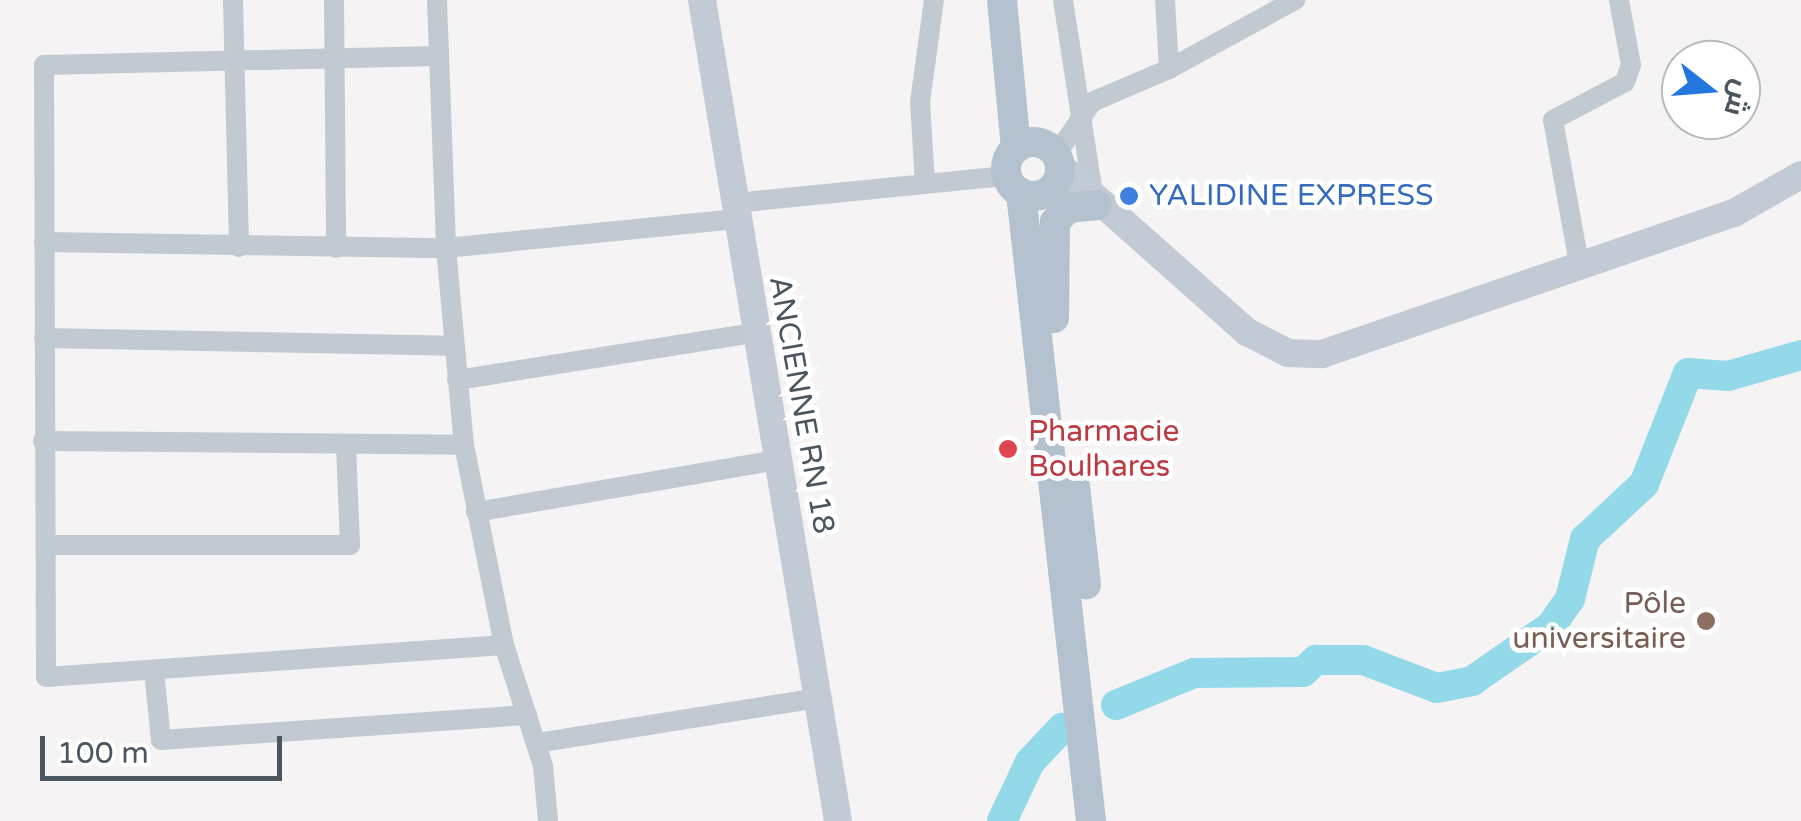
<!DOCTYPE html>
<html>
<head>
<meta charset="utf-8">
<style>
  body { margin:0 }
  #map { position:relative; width:1801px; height:821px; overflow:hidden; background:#f5f3f3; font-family:"Varela Round",Cairo,sans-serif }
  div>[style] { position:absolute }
  .river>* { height:30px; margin:-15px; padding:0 15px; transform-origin:15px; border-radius:15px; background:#94d9ea }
  .street>* { height:20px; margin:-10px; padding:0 10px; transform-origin:10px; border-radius:10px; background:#c1cad1 }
  .secondary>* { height:28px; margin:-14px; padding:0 14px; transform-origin:14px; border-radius:14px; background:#c2cbd5 }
  .primary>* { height:30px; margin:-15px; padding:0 15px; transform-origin:15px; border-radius:15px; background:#b4c2cf }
  .primary>.ring { margin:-15px; padding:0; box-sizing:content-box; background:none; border:30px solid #b4c2cf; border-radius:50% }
  .dots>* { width:28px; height:28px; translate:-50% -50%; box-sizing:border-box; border:5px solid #fff; border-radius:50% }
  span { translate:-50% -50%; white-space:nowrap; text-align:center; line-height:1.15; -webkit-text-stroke:10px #fff; paint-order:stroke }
  .shop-label { font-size:30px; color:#366cbe }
  .left { translate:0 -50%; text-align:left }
  .street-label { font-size:30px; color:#4b5660 }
  .health-label { font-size:30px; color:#be3a42 }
  .education-label { font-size:30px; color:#785e54 }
  .right { translate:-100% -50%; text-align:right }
  .north { position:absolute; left:1661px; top:40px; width:100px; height:100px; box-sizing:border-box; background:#fff; border:2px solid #b7bbbf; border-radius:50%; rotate:107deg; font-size:28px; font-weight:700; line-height:40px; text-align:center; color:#4b5660 }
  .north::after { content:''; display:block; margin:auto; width:35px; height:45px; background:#2377de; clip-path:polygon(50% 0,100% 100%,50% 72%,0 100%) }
  .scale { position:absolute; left:40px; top:736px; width:242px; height:45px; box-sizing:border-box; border:5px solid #4b5660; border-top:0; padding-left:12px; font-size:30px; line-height:35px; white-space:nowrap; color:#4b5660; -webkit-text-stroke:8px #fff; paint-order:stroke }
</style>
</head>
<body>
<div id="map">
  <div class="river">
    <div style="left:1116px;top:705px;width:84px;rotate:-22.3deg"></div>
    <div style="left:1194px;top:673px;width:109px;rotate:-0.5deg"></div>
    <div style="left:1303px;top:672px;width:18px;rotate:-43deg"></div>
    <div style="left:1316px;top:660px;width:47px"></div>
    <div style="left:1363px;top:660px;width:79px;rotate:20.7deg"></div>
    <div style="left:1437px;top:688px;width:36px;rotate:-11deg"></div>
    <div style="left:1472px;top:681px;width:96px;rotate:-34.8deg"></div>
    <div style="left:1551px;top:626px;width:33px;rotate:-55deg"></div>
    <div style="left:1570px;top:599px;width:62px;rotate:-76deg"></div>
    <div style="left:1585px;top:539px;width:81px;rotate:-43deg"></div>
    <div style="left:1644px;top:484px;width:119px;rotate:-68.4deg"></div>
    <div style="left:1688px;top:373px;width:40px;rotate:4.3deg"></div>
    <div style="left:1728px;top:376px;width:76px;rotate:-16deg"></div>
    <div style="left:1002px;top:821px;width:65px;rotate:-64.6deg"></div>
    <div style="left:1030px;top:762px;width:47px;rotate:-46.7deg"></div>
  </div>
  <div class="street">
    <div style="left:233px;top:0;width:247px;rotate:88.6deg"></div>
    <div style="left:334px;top:0;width:248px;rotate:89.5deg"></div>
    <div style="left:437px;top:0;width:248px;rotate:87.9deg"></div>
    <div style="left:446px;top:248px;width:198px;rotate:84.8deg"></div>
    <div style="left:464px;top:445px;width:204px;rotate:78.7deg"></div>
    <div style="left:504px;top:645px;width:127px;rotate:72.1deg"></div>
    <div style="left:543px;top:766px;width:55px;rotate:84.8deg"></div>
    <div style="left:1063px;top:0;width:196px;rotate:81.2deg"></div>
    <div style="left:437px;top:56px;width:393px;rotate:178.7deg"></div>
    <div style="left:44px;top:65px;width:612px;rotate:89.81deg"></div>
    <div style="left:46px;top:677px;width:459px;rotate:-4deg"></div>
    <div style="left:1169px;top:69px;width:144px;rotate:-28.7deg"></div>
    <div style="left:1056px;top:155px;width:64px;rotate:-55.8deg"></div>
    <div style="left:1092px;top:102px;width:84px;rotate:-23.2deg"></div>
    <div style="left:1169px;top:69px;width:69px;rotate:-93.3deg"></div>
    <div style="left:925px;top:184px;width:82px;rotate:-93.5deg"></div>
    <div style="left:920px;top:102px;width:103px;rotate:-82.2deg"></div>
    <div style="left:735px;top:203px;width:273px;rotate:-5.7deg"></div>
    <div style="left:44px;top:242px;width:402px;rotate:0.9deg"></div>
    <div style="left:446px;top:248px;width:292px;rotate:-5.7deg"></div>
    <div style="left:1579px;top:264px;width:146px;rotate:-100.2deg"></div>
    <div style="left:1553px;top:120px;width:81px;rotate:-27.8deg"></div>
    <div style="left:1625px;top:82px;width:18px;rotate:-71deg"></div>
    <div style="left:1631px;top:65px;width:66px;rotate:-100.5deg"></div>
    <div style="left:44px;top:338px;width:409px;rotate:1.1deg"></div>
    <div style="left:457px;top:380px;width:301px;rotate:-9deg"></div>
    <div style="left:43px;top:441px;width:421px;rotate:0.5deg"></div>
    <div style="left:476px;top:512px;width:304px;rotate:-9.8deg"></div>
    <div style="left:46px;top:545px;width:304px"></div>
    <div style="left:350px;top:545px;width:98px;rotate:-92.3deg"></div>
    <div style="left:154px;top:671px;width:69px;rotate:84.2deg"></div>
    <div style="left:161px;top:740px;width:367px;rotate:-3.9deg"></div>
    <div style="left:537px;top:743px;width:286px;rotate:-9.1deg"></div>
  </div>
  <div class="secondary">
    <div style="left:702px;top:0;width:832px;rotate:80.59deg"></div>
    <div style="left:1060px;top:166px;width:250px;rotate:41.6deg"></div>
    <div style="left:1247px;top:332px;width:46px;rotate:27.1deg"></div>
    <div style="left:1288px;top:353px;width:34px;rotate:2deg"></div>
    <div style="left:1322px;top:354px;width:435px;rotate:-18.9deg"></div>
    <div style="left:1734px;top:213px;width:77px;rotate:-29.6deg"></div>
    <div style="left:1049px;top:190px;width:40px;rotate:12deg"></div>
  </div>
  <div class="primary">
    <div style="left:1002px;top:0;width:149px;rotate:84.6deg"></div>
    <div class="ring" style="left:1006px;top:142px;width:24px;height:24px"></div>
    <div style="left:1021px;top:193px;width:632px;rotate:83.64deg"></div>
    <div style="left:1054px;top:318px;width:96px;rotate:-89.4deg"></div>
    <div style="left:1055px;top:222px;width:19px;rotate:-47deg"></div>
    <div style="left:1068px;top:208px;width:29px;rotate:-6deg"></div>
    <div style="left:1075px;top:486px;width:99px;rotate:83.6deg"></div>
  </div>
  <div class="dots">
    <div style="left:1129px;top:196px;background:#3f7fe0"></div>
    <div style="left:1008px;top:449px;background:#e0444e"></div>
    <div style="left:1706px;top:621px;background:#8d6e63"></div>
  </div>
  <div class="shop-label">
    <span class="left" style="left:1149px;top:196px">YALIDINE EXPRESS</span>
  </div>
  <div class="street-label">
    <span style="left:801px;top:405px;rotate:80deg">ANCIENNE RN 18</span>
  </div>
  <div class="health-label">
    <span class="left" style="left:1028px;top:449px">Pharmacie<br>Boulhares</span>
  </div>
  <div class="education-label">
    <span class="right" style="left:1686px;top:621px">Pôle<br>universitaire</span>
  </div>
  <div class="north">ش</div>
  <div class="scale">100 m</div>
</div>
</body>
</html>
